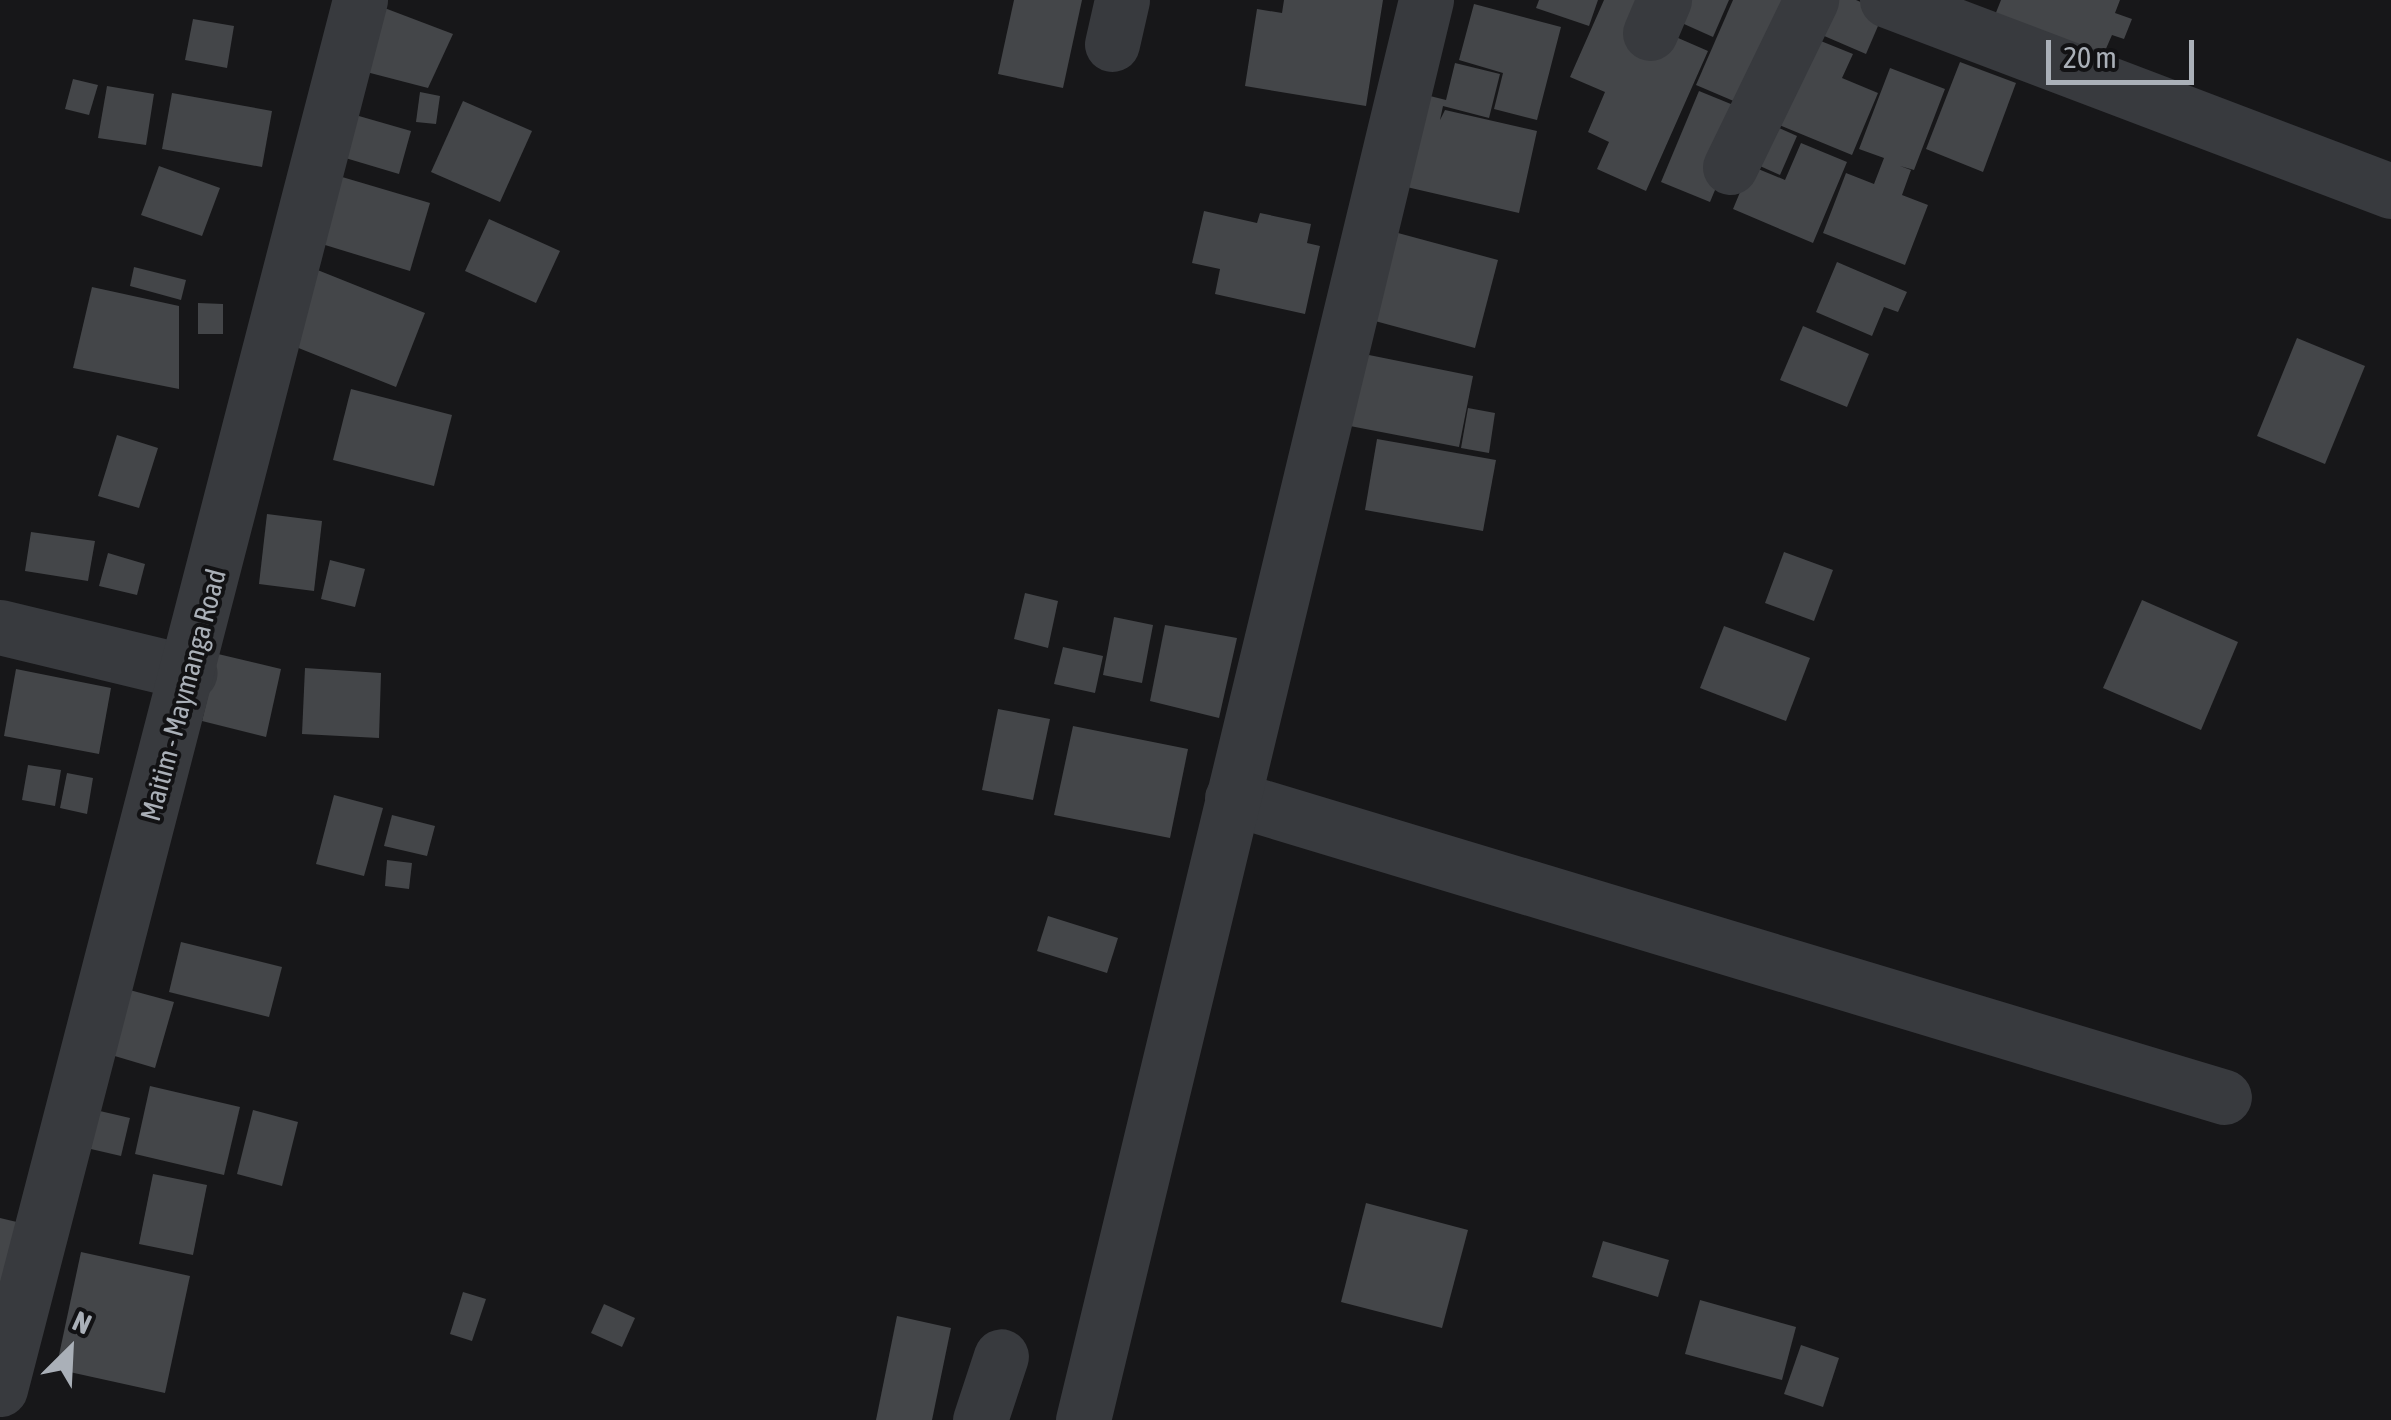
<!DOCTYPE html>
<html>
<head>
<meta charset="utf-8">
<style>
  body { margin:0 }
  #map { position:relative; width:2391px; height:1420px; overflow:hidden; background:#171719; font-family:"Asap Condensed",sans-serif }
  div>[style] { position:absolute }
  .building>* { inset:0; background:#444649 }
  .minor>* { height:55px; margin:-27.5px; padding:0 27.5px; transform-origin:27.5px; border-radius:27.5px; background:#383a3e }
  span { translate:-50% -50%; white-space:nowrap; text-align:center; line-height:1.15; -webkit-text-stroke:8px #121214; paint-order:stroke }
  .street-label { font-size:28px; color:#aab0b8 }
  .north { position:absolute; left:20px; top:1300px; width:100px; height:100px; -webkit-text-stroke:8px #121214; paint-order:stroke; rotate:24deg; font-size:28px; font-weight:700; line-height:40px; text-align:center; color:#aab0b8 }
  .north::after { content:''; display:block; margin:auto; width:35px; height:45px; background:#aab0b8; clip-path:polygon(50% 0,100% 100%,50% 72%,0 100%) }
  .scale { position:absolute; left:2046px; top:40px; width:148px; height:45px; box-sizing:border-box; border:5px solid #aab0b8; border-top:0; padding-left:12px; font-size:30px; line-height:35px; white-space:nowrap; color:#aab0b8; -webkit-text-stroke:8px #121214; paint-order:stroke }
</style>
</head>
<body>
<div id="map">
  <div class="building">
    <div style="clip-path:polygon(1014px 0,1082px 0,1063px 88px,998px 74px)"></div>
    <div style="clip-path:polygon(1284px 0,1383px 0,1366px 106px,1245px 86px,1257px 9px,1282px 13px)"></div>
    <div style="clip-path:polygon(1539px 0,1598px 0,1589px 26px,1536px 8px)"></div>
    <div style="clip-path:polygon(1604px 0,1646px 0,1662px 31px,1708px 51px,1646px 191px,1597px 169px,1609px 142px,1588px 132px,1605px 92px,1570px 77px)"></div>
    <div style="clip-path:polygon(1660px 0,1729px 0,1713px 37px,1655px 11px)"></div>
    <div style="clip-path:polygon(1733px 0,1805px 0,1757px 111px,1696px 85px)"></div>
    <div style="clip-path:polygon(1820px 0,1856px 0,1884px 12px,1866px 54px,1808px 29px)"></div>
    <div style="clip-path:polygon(2001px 0,2120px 0,2115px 13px,2132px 19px,2124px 39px,2112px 35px,2101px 60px,1995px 15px)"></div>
    <div style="clip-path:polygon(374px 4px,453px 34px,428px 88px,351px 68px)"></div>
    <div style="clip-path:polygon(1474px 4px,1561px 27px,1537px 120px,1494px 109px,1503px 73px,1459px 60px)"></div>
    <div style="clip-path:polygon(193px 19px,234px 26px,227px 68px,185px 60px)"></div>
    <div style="clip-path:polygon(1801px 33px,1853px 54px,1842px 78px,1878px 93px,1852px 155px,1760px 117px)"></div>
    <div style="clip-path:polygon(1960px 62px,2016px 83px,1983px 172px,1926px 149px)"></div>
    <div style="clip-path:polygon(1455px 63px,1500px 74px,1489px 118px,1443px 106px,1440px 120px,1445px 110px,1537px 131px,1519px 213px,1398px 185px,1410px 91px,1446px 100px)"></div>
    <div style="clip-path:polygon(1890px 68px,1945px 89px,1914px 170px,1900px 166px,1911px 170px,1902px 195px,1928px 205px,1905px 265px,1823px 233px,1846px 173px,1874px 184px,1884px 158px,1859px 149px)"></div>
    <div style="clip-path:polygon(73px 79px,98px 85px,89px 115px,65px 109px)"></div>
    <div style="clip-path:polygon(107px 86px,154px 94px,146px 145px,98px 138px)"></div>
    <div style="clip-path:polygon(1699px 91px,1748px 111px,1710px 202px,1661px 182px)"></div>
    <div style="clip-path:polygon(420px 92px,440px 96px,436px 124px,416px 122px)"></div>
    <div style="clip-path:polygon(172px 93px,272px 111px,262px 167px,162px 149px)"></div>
    <div style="clip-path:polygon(463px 101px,532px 131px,500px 202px,431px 172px)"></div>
    <div style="clip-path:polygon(345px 112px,411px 131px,399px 174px,332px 154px)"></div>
    <div style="clip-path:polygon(1759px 119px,1797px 136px,1780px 175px,1742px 158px)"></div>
    <div style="clip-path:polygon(1801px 143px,1847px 162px,1813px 243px,1733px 209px,1751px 166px,1785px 180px)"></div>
    <div style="clip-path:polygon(159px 166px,220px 188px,202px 236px,141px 215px)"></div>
    <div style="clip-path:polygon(332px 174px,430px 203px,410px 271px,312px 241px)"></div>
    <div style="clip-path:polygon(1204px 211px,1257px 223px,1260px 213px,1311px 224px,1307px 243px,1320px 246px,1305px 314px,1215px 294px,1220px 269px,1192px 263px)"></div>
    <div style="clip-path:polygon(489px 219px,560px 251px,536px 303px,465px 271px)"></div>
    <div style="clip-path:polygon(1398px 233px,1498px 260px,1475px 348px,1375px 321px)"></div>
    <div style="clip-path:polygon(1837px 262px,1907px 292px,1898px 312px,1884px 307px,1872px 336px,1816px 312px)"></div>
    <div style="clip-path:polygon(134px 267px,186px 280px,181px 300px,130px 286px)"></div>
    <div style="clip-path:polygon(310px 267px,425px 313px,396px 387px,281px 341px)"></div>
    <div style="clip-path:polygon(92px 287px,179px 306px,179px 389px,73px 368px)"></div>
    <div style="clip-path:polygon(198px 303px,223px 304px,223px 334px,198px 334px)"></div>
    <div style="clip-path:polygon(1803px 326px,1869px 354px,1847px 407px,1780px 380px)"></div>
    <div style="clip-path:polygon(2297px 338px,2365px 366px,2325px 464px,2257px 436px)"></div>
    <div style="clip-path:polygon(1364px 354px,1473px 376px,1459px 447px,1350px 426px)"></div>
    <div style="clip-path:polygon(351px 389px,452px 415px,434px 486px,333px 460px)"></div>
    <div style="clip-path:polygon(1468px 408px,1495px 413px,1489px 453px,1461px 448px)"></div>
    <div style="clip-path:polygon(117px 435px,158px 448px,139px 508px,98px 496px)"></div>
    <div style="clip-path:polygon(1377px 439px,1496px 460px,1483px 531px,1365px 510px)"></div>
    <div style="clip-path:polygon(267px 514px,322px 521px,314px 591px,259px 584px)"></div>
    <div style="clip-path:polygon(31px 532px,95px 541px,88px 581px,25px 571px)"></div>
    <div style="clip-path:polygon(1784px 552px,1833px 570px,1814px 621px,1765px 603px)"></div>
    <div style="clip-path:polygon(108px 553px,145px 564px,137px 595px,99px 586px)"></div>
    <div style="clip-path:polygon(330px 560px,365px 569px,355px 607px,321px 599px)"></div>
    <div style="clip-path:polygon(1025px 593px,1058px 601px,1048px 648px,1014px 639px)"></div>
    <div style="clip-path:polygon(2142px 600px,2238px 642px,2201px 730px,2103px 688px)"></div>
    <div style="clip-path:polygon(1114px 617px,1153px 625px,1142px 683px,1103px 675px)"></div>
    <div style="clip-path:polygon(1165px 625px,1237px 638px,1219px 718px,1150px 701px)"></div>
    <div style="clip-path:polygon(1724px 626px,1810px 658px,1786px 721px,1700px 688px)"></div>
    <div style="clip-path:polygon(1063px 647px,1103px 656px,1095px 693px,1054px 684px)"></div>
    <div style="clip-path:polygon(218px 654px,281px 669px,266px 737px,202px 721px)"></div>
    <div style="clip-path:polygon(305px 668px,381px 673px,379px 738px,302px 734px)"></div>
    <div style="clip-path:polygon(16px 669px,111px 688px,99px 754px,4px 736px)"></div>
    <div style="clip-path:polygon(998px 709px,1050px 719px,1033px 800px,982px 790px)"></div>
    <div style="clip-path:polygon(1073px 726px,1188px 749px,1170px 838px,1054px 815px)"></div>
    <div style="clip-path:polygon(28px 765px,61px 770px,55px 806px,22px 800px)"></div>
    <div style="clip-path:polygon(67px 773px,93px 778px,87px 814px,60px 808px)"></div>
    <div style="clip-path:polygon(334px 795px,383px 808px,364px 876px,316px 864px)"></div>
    <div style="clip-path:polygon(392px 815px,435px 826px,427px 856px,384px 846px)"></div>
    <div style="clip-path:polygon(387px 860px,412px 863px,409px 889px,385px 886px)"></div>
    <div style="clip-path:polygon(1048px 916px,1118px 938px,1107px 973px,1037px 951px)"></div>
    <div style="clip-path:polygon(181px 942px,282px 967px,269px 1017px,169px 992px)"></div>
    <div style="clip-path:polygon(126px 989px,174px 1002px,155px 1068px,108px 1054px)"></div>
    <div style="clip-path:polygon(150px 1086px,240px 1107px,224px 1175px,135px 1154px)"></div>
    <div style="clip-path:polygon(87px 1108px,130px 1118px,121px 1156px,78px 1146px)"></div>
    <div style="clip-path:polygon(253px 1110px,298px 1122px,282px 1186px,237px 1174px)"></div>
    <div style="clip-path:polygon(153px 1174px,207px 1185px,193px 1255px,139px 1244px)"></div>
    <div style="clip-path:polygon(1366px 1203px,1468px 1230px,1442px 1328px,1341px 1302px)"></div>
    <div style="clip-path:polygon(0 1218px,21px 1223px,0 1297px)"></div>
    <div style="clip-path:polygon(1603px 1241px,1669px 1260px,1658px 1297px,1592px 1277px)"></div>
    <div style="clip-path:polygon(81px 1252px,190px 1276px,165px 1393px,56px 1369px)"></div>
    <div style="clip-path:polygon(463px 1292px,486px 1299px,472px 1341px,450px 1334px)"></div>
    <div style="clip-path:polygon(1700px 1300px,1796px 1327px,1782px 1380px,1685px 1354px)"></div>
    <div style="clip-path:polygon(604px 1304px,635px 1318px,622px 1347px,591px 1333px)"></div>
    <div style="clip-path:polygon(897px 1316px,951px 1328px,932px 1420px,876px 1420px)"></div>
    <div style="clip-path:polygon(1801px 1345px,1839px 1358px,1823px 1407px,1784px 1394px)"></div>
  </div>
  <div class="minor">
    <div style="left:1887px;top:0;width:539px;rotate:20.76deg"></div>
    <div style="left:1650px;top:33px;width:36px;rotate:-67deg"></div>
    <div style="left:1112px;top:44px;width:45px;rotate:-77.2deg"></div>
    <div style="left:1730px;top:167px;width:186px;rotate:-64.1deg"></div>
    <div style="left:0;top:627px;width:195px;rotate:13.6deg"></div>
    <div style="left:1232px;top:798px;width:1036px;rotate:16.77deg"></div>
    <div style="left:0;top:1389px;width:1435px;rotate:-75.47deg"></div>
    <div style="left:980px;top:1420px;width:67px;rotate:-71.8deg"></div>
    <div style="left:1083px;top:1420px;width:1461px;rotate:-76.42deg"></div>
  </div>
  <div class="street-label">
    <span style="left:183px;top:695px;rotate:-75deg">Maitim - Maymanga Road</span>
  </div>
  <div class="north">N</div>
  <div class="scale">20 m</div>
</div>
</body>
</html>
